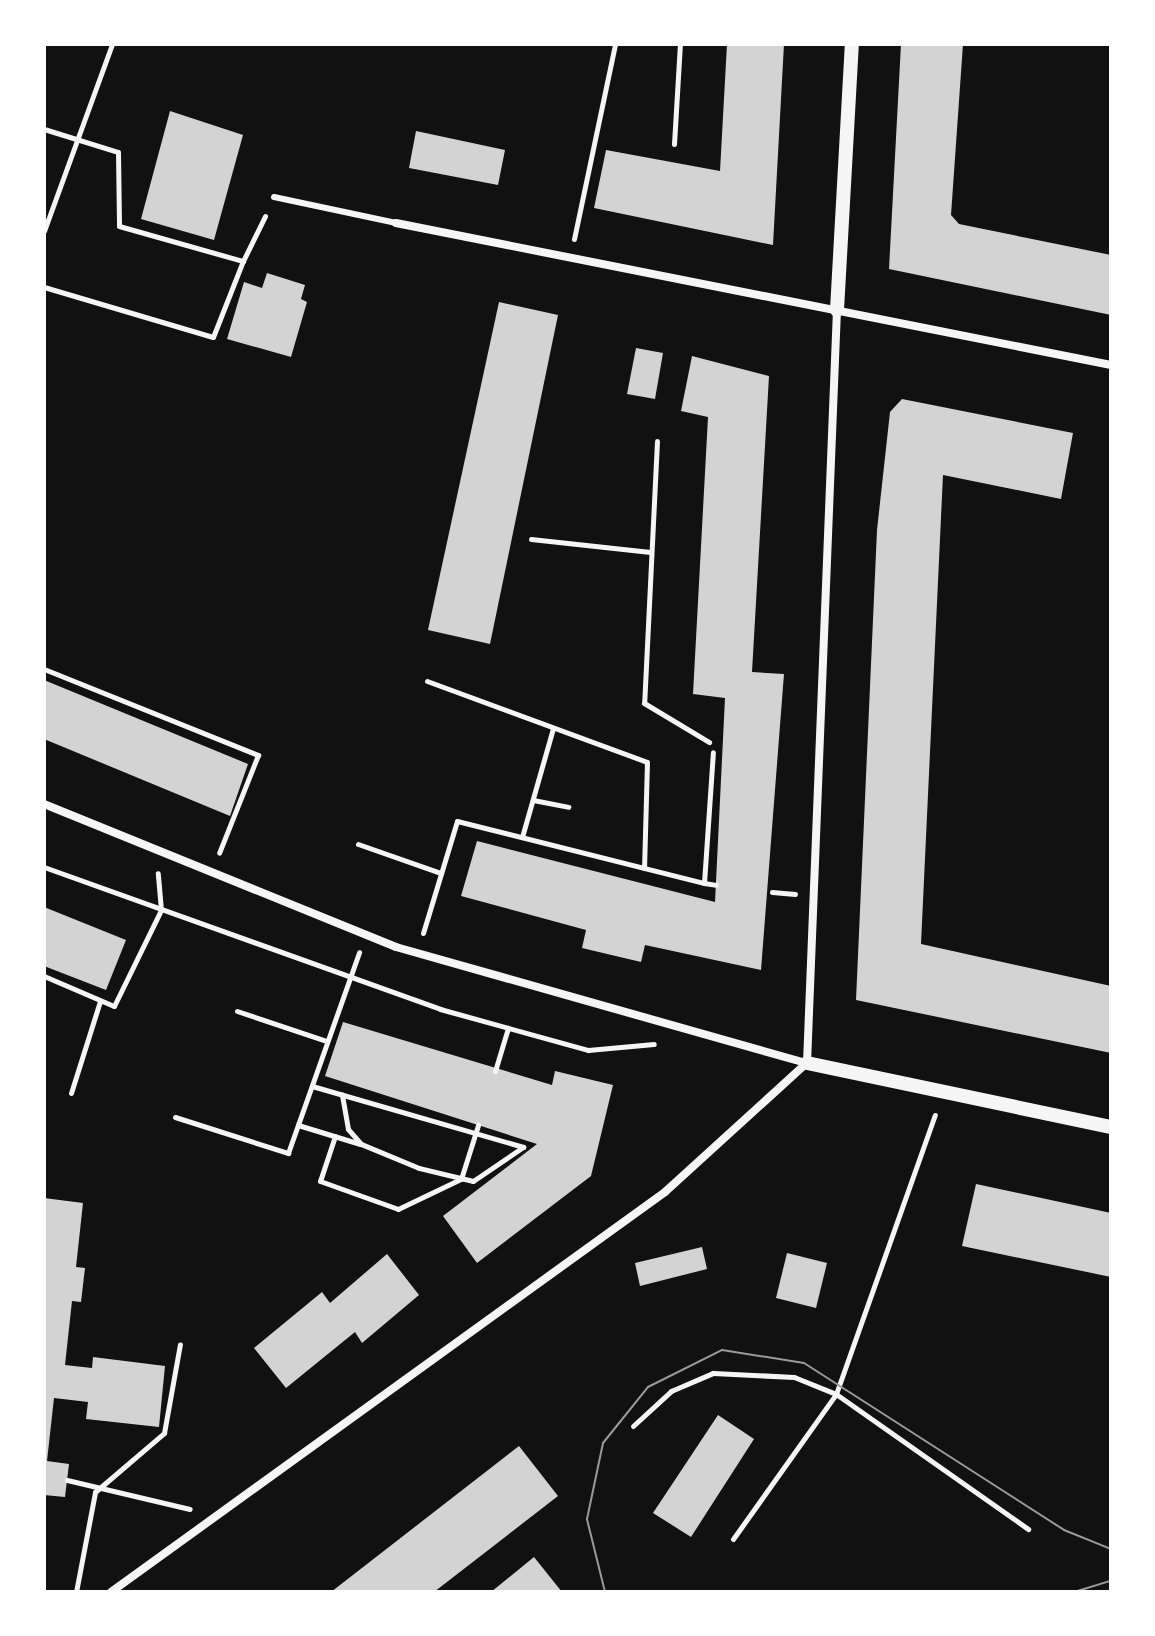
<!DOCTYPE html>
<html>
<head>
<meta charset="utf-8">
<style>
  body { margin:0 }
  #map { position:relative; width:1155px; height:1636px; overflow:hidden; background:#111; font-family:"DM Sans",sans-serif }
  div>[style] { position:absolute }
  .building>* { inset:0; background:#d3d3d3 }
  .path>* { height:5px; margin:-2.5px; padding:0 2.5px; transform-origin:2.5px; border-radius:2.5px; background:#f5f5f5 }
  .service>* { height:6px; margin:-3px; padding:0 3px; transform-origin:3px; border-radius:3px; background:#f5f5f5 }
  .minor>* { height:8px; margin:-4px; padding:0 4px; transform-origin:4px; border-radius:4px; background:#f5f5f5 }
  .tertiary>* { height:14px; margin:-7px; padding:0 7px; transform-origin:7px; border-radius:7px; background:#f5f5f5 }
  .tram>* { height:2px; margin:-1px; padding:0 1px; transform-origin:1px; border-radius:1px; background:#9a9a9a }
  span { translate:-50% -50%; white-space:nowrap; text-align:center; line-height:1.15; -webkit-text-stroke:8px #fff; paint-order:stroke }
  .frame { position:absolute; inset:0; border:46px solid #fff; pointer-events:none }
</style>
</head>
<body>
<div id="map">
  <div class="building">
    <div style="clip-path:polygon(727px 44px,784px 44px,773px 245px,594px 208px,606px 150px,720px 171px)"></div>
    <div style="clip-path:polygon(901px 44px,963px 44px,951px 215px,959px 224px,1111px 255px,1111px 315px,889px 269px)"></div>
    <div style="clip-path:polygon(170px 111px,243px 135px,214px 240px,141px 219px)"></div>
    <div style="clip-path:polygon(416px 131px,505px 150px,498px 185px,409px 168px)"></div>
    <div style="clip-path:polygon(267px 273px,305px 285px,301px 299px,307px 302px,291px 357px,227px 339px,244px 282px,262px 288px)"></div>
    <div style="clip-path:polygon(499px 302px,558px 315px,490px 644px,428px 630px)"></div>
    <div style="clip-path:polygon(636px 348px,663px 353px,655px 399px,627px 394px)"></div>
    <div style="clip-path:polygon(692px 356px,769px 376px,752px 672px,784px 674px,761px 970px,645px 945px,641px 962px,582px 948px,586px 930px,461px 896px,477px 841px,715px 902px,725px 698px,693px 694px,708px 417px,681px 411px)"></div>
    <div style="clip-path:polygon(902px 399px,1073px 433px,1061px 499px,943px 475px,921px 944px,1111px 986px,1111px 1053px,856px 1000px,877px 530px,890px 412px)"></div>
    <div style="clip-path:polygon(44px 680px,248px 764px,230px 816px,44px 739px)"></div>
    <div style="clip-path:polygon(44px 907px,126px 940px,106px 990px,44px 966px)"></div>
    <div style="clip-path:polygon(343px 1022px,552px 1085px,555px 1071px,613px 1085px,591px 1176px,477px 1263px,443px 1216px,537px 1144px,325px 1076px)"></div>
    <div style="clip-path:polygon(976px 1184px,1111px 1213px,1111px 1277px,962px 1246px)"></div>
    <div style="clip-path:polygon(44px 1198px,83px 1203px,76px 1267px,85px 1268px,81px 1302px,72px 1301px,65px 1365px,92px 1368px,93px 1357px,165px 1366px,159px 1427px,86px 1419px,88px 1402px,54px 1398px,47px 1461px,69px 1464px,65px 1497px,44px 1495px)"></div>
    <div style="clip-path:polygon(702px 1247px,707px 1269px,640px 1286px,635px 1263px)"></div>
    <div style="clip-path:polygon(787px 1253px,827px 1263px,816px 1308px,776px 1298px)"></div>
    <div style="clip-path:polygon(387px 1254px,419px 1295px,362px 1343px,355px 1332px,286px 1388px,254px 1348px,322px 1292px,330px 1303px)"></div>
    <div style="clip-path:polygon(718px 1415px,754px 1439px,691px 1537px,653px 1513px)"></div>
    <div style="clip-path:polygon(519px 1446px,558px 1496px,434px 1592px,331px 1592px)"></div>
    <div style="clip-path:polygon(534px 1557px,562px 1592px,491px 1592px)"></div>
  </div>
  <div class="path">
    <div style="left:44px;top:129px;width:77px;rotate:17.3deg"></div>
    <div style="left:118px;top:152px;width:74px;rotate:89.2deg"></div>
    <div style="left:119px;top:226px;width:129px;rotate:15.8deg"></div>
    <div style="left:243px;top:261px;width:50px;rotate:-63.9deg"></div>
    <div style="left:674px;top:144px;width:100px;rotate:-86.6deg"></div>
    <div style="left:44px;top:231px;width:199px;rotate:-70deg"></div>
    <div style="left:574px;top:239px;width:199px;rotate:-78.1deg"></div>
    <div style="left:44px;top:287px;width:176px;rotate:16.5deg"></div>
    <div style="left:213px;top:337px;width:82px;rotate:-68.5deg"></div>
    <div style="left:657px;top:441px;width:262px;rotate:92.8deg"></div>
    <div style="left:644px;top:703px;width:76px;rotate:31deg"></div>
    <div style="left:531px;top:539px;width:120px;rotate:6.2deg"></div>
    <div style="left:44px;top:669px;width:231px;rotate:21.9deg"></div>
    <div style="left:258px;top:755px;width:105px;rotate:111.7deg"></div>
    <div style="left:427px;top:681px;width:234px;rotate:20.2deg"></div>
    <div style="left:647px;top:762px;width:106px;rotate:91.6deg"></div>
    <div style="left:533px;top:800px;width:36px;rotate:11deg"></div>
    <div style="left:522px;top:837px;width:113px;rotate:-74.1deg"></div>
    <div style="left:358px;top:844px;width:88px;rotate:19.3deg"></div>
    <div style="left:44px;top:867px;width:421px;rotate:19.7deg"></div>
    <div style="left:440px;top:1009px;width:154px;rotate:15.5deg"></div>
    <div style="left:588px;top:1050px;width:66px;rotate:-5.2deg"></div>
    <div style="left:704px;top:883px;width:12px;rotate:9deg"></div>
    <div style="left:772px;top:892px;width:23px;rotate:5deg"></div>
    <div style="left:423px;top:933px;width:117px;rotate:-73.1deg"></div>
    <div style="left:457px;top:821px;width:255px;rotate:14.1deg"></div>
    <div style="left:704px;top:883px;width:131px;rotate:-86.1deg"></div>
    <div style="left:44px;top:976px;width:76px;rotate:23.2deg"></div>
    <div style="left:114px;top:1006px;width:107px;rotate:-63.9deg"></div>
    <div style="left:161px;top:910px;width:37px;rotate:-95deg"></div>
    <div style="left:237px;top:1011px;width:94px;rotate:18.6deg"></div>
    <div style="left:495px;top:1071px;width:45px;rotate:-73.2deg"></div>
    <div style="left:312px;top:1086px;width:220px;rotate:16.1deg"></div>
    <div style="left:523px;top:1147px;width:60px;rotate:145.8deg"></div>
    <div style="left:473px;top:1181px;width:56px;rotate:-166.5deg"></div>
    <div style="left:419px;top:1168px;width:63px;rotate:-157.5deg"></div>
    <div style="left:361px;top:1144px;width:20px;rotate:-131deg"></div>
    <div style="left:348px;top:1129px;width:35px;rotate:-100deg"></div>
    <div style="left:71px;top:1093px;width:96px;rotate:-72.5deg"></div>
    <div style="left:175px;top:1117px;width:119px;rotate:17.7deg"></div>
    <div style="left:288px;top:1153px;width:213px;rotate:-70.5deg"></div>
    <div style="left:298px;top:1125px;width:65px;rotate:17deg"></div>
    <div style="left:335px;top:1136px;width:47px;rotate:108.4deg"></div>
    <div style="left:320px;top:1181px;width:83px;rotate:19.7deg"></div>
    <div style="left:398px;top:1209px;width:70px;rotate:-25.5deg"></div>
    <div style="left:461px;top:1179px;width:57px;rotate:-72.5deg"></div>
    <div style="left:633px;top:1426px;width:52px;rotate:-42.6deg"></div>
    <div style="left:671px;top:1391px;width:46px;rotate:-23.2deg"></div>
    <div style="left:713px;top:1373px;width:81px;rotate:2.8deg"></div>
    <div style="left:794px;top:1377px;width:45px;rotate:22deg"></div>
    <div style="left:836px;top:1394px;width:296px;rotate:-70.5deg"></div>
    <div style="left:67px;top:1480px;width:126px;rotate:13.3deg"></div>
    <div style="left:733px;top:1539px;width:178px;rotate:-54.6deg"></div>
    <div style="left:836px;top:1394px;width:235px;rotate:35.1deg"></div>
    <div style="left:76px;top:1592px;width:102px;rotate:-79.2deg"></div>
    <div style="left:95px;top:1492px;width:91px;rotate:-40.5deg"></div>
    <div style="left:164px;top:1433px;width:90px;rotate:-79.8deg"></div>
  </div>
  <div class="service">
    <div style="left:274px;top:197px;width:125px;rotate:12deg"></div>
  </div>
  <div class="minor">
    <div style="left:396px;top:223px;width:729px;rotate:11.23deg"></div>
    <div style="left:44px;top:804px;width:380px;rotate:22.1deg"></div>
    <div style="left:396px;top:947px;width:427px;rotate:15.8deg"></div>
    <div style="left:807px;top:1063px;width:754px;rotate:-87.72deg"></div>
    <div style="left:111px;top:1592px;width:683px;rotate:-35.83deg"></div>
    <div style="left:665px;top:1192px;width:192px;rotate:-42.3deg"></div>
  </div>
  <div class="tertiary">
    <div style="left:837px;top:310px;width:266px;rotate:-86.8deg"></div>
    <div style="left:807px;top:1063px;width:311px;rotate:11.9deg"></div>
  </div>
  <div class="tram">
    <div style="left:605px;top:1592px;width:75px;rotate:-103.9deg"></div>
    <div style="left:587px;top:1519px;width:78px;rotate:-78.1deg"></div>
    <div style="left:603px;top:1443px;width:72px;rotate:-51.2deg"></div>
    <div style="left:648px;top:1387px;width:83px;rotate:-26.6deg"></div>
    <div style="left:722px;top:1350px;width:83px;rotate:9deg"></div>
    <div style="left:804px;top:1363px;width:309px;rotate:32.7deg"></div>
    <div style="left:1064px;top:1530px;width:51px;rotate:22deg"></div>
    <div style="left:1074px;top:1592px;width:39px;rotate:-17deg"></div>
  </div>
  <div class="frame"></div>
</div>
</body>
</html>
